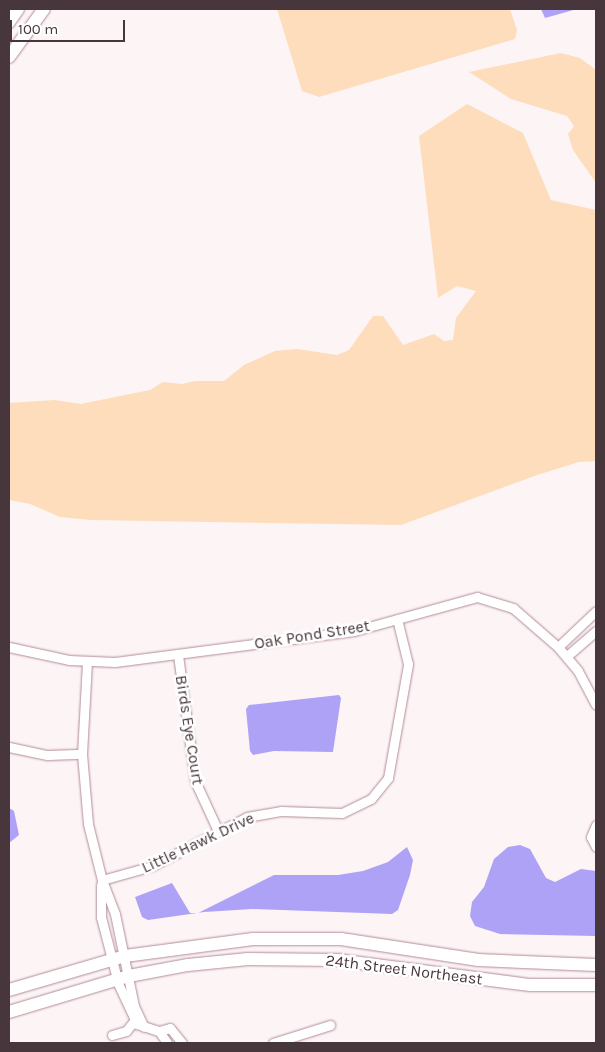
<!DOCTYPE html>
<html>
<head>
<meta charset="utf-8">
<style>
  body { margin:0 }
  #map { position:relative; width:605px; height:1052px; overflow:hidden; background:#fdf4f6; font-family:Karla,sans-serif }
  div>[style] { position:absolute }
  .green>* { inset:0; background:#fdddbb }
  .water>* { inset:0; background:#ada2f6 }
  .roads { filter:drop-shadow(0 0 1px #b28c97) drop-shadow(0 0 1px #b28c97) }
  .street>* { height:9px; margin:-4.5px; padding:0 4.5px; transform-origin:4.5px; border-radius:4.5px; background:#fff }
  .secondary>* { height:12px; margin:-6px; padding:0 6px; transform-origin:6px; border-radius:6px; background:#fff }
  span { translate:-50% -50%; white-space:nowrap; text-align:center; line-height:1.15; -webkit-text-stroke:5px #fff; paint-order:stroke }
  .street-label { font-size:16px; color:#47363b }
  .frame { position:absolute; inset:0; border:10px solid #47363b; pointer-events:none }
  .scale { position:absolute; left:10px; top:20px; width:115px; height:22px; box-sizing:border-box; border:2px solid #47363b; border-top:0; padding-left:6px; font-size:15px; line-height:18px; white-space:nowrap; color:#47363b; -webkit-text-stroke:4px #fff; paint-order:stroke }
</style>
</head>
<body>
<div id="map">
  <div class="green">
    <div style="clip-path:polygon(277px 9px,510px 9px,517px 30px,515px 39px,319px 97px,302px 91px)"></div>
    <div style="clip-path:polygon(561px 53px,580px 58px,596px 70px,596px 183px,573px 150px,568px 134px,574px 126px,567px 116px,511px 99px,469px 72px)"></div>
    <div style="clip-path:polygon(467px 104px,523px 133px,551px 200px,596px 210px,596px 461px,579px 462px,537px 475px,401px 525px,90px 520px,60px 517px,30px 504px,9px 500px,9px 403px,55px 400px,81px 404px,150px 390px,163px 382px,182px 384px,195px 381px,224px 381px,244px 365px,275px 351px,297px 349px,337px 355px,349px 350px,373px 316px,383px 316px,403px 345px,434px 334px,444px 341px,453px 340px,456px 318px,476px 291px,457px 286px,438px 298px,419px 136px)"></div>
  </div>
  <div class="water">
    <div style="clip-path:polygon(541px 9px,577px 9px,545px 18px)"></div>
    <div style="clip-path:polygon(339px 695px,341px 698px,333px 752px,274px 751px,253px 755px,250px 751px,246px 709px,249px 705px)"></div>
    <div style="clip-path:polygon(9px 808px,14px 811px,19px 835px,9px 843px)"></div>
    <div style="clip-path:polygon(520px 845px,530px 849px,546px 878px,555px 882px,581px 869px,596px 871px,596px 936px,500px 934px,475px 926px,470px 916px,472px 902px,484px 887px,494px 859px,508px 847px)"></div>
    <div style="clip-path:polygon(407px 847px,413px 860px,410px 875px,398px 910px,392px 914px,252px 909px,204px 912px,148px 920px,142px 917px,135px 897px,172px 883px,190px 913px,198px 913px,274px 875px,338px 875px,363px 871px,388px 862px)"></div>
  </div>
  <div class="roads">
    <div class="street">
      <div style="left:9px;top:647px;width:61px;rotate:12.2deg"></div>
      <div style="left:69px;top:660px;width:46px;rotate:2.5deg"></div>
      <div style="left:115px;top:662px;width:241px;rotate:-7.4deg"></div>
      <div style="left:354px;top:631px;width:128px;rotate:-15.5deg"></div>
      <div style="left:477px;top:597px;width:38px;rotate:17deg"></div>
      <div style="left:513px;top:608px;width:60px;rotate:40.9deg"></div>
      <div style="left:558px;top:647px;width:31px;rotate:50deg"></div>
      <div style="left:578px;top:671px;width:38px;rotate:62deg"></div>
      <div style="left:558px;top:647px;width:52px;rotate:-43.5deg"></div>
      <div style="left:178px;top:655px;width:127px;rotate:82.3deg"></div>
      <div style="left:195px;top:781px;width:55px;rotate:65.3deg"></div>
      <div style="left:567px;top:656px;width:38px;rotate:-41deg"></div>
      <div style="left:87px;top:662px;width:92px;rotate:93.1deg"></div>
      <div style="left:82px;top:754px;width:70px;rotate:85.1deg"></div>
      <div style="left:88px;top:824px;width:58px;rotate:76deg"></div>
      <div style="left:102px;top:880px;width:36px;rotate:69deg"></div>
      <div style="left:115px;top:914px;width:94px;rotate:78.3deg"></div>
      <div style="left:134px;top:1006px;width:23px;rotate:65deg"></div>
      <div style="left:9px;top:747px;width:40px;rotate:12deg"></div>
      <div style="left:48px;top:755px;width:34px;rotate:-2deg"></div>
      <div style="left:596px;top:825px;width:13px;rotate:113deg"></div>
      <div style="left:591px;top:837px;width:11px;rotate:63deg"></div>
      <div style="left:102px;top:880px;width:52px;rotate:-15.6deg"></div>
      <div style="left:152px;top:866px;width:107px;rotate:-27.3deg"></div>
      <div style="left:247px;top:817px;width:35px;rotate:-10deg"></div>
      <div style="left:281px;top:811px;width:61px;rotate:1.9deg"></div>
      <div style="left:342px;top:813px;width:32px;rotate:-26deg"></div>
      <div style="left:371px;top:799px;width:27px;rotate:-51deg"></div>
      <div style="left:388px;top:778px;width:116px;rotate:-80deg"></div>
      <div style="left:408px;top:664px;width:46px;rotate:-103.7deg"></div>
      <div style="left:101px;top:885px;width:32px;rotate:90deg"></div>
      <div style="left:101px;top:917px;width:64px;rotate:75.5deg"></div>
      <div style="left:116px;top:979px;width:50px;rotate:65deg"></div>
      <div style="left:137px;top:1024px;width:23px;rotate:18deg"></div>
      <div style="left:159px;top:1031px;width:11px;rotate:-15deg"></div>
      <div style="left:170px;top:1028px;width:19px;rotate:51deg"></div>
      <div style="left:159px;top:1031px;width:14px;rotate:56deg"></div>
      <div style="left:112px;top:1035px;width:15px;rotate:-16deg"></div>
      <div style="left:126px;top:1031px;width:13px;rotate:-51deg"></div>
      <div style="left:273px;top:1043px;width:60px;rotate:-17.5deg"></div>
    </div>
    <div class="secondary">
      <div style="left:9px;top:22px;width:16px;rotate:-55deg"></div>
      <div style="left:9px;top:57px;width:59px;rotate:-53.9deg"></div>
      <div style="left:9px;top:990px;width:121px;rotate:-16.3deg"></div>
      <div style="left:125px;top:956px;width:129px;rotate:-7.6deg"></div>
      <div style="left:253px;top:939px;width:88px"></div>
      <div style="left:341px;top:939px;width:139px;rotate:8.7deg"></div>
      <div style="left:478px;top:960px;width:118px;rotate:2.4deg"></div>
      <div style="left:9px;top:1012px;width:125px;rotate:-16.7deg"></div>
      <div style="left:129px;top:976px;width:60px;rotate:-10.6deg"></div>
      <div style="left:188px;top:965px;width:60px;rotate:-5.7deg"></div>
      <div style="left:248px;top:959px;width:89px;rotate:0.6deg"></div>
      <div style="left:337px;top:960px;width:195px;rotate:7.4deg"></div>
      <div style="left:530px;top:985px;width:66px"></div>
    </div>
  </div>
  <div class="street-label">
    <span style="left:312px;top:635px;rotate:-9deg">Oak Pond Street</span>
    <span style="left:189px;top:730px;rotate:81deg">Birds Eye Court</span>
    <span style="left:198px;top:843px;rotate:-25deg">Little Hawk Drive</span>
    <span style="left:404px;top:970px;rotate:7deg">24th Street Northeast</span>
  </div>
  <div class="frame"></div>
  <div class="scale">100 m</div>
</div>
</body>
</html>
